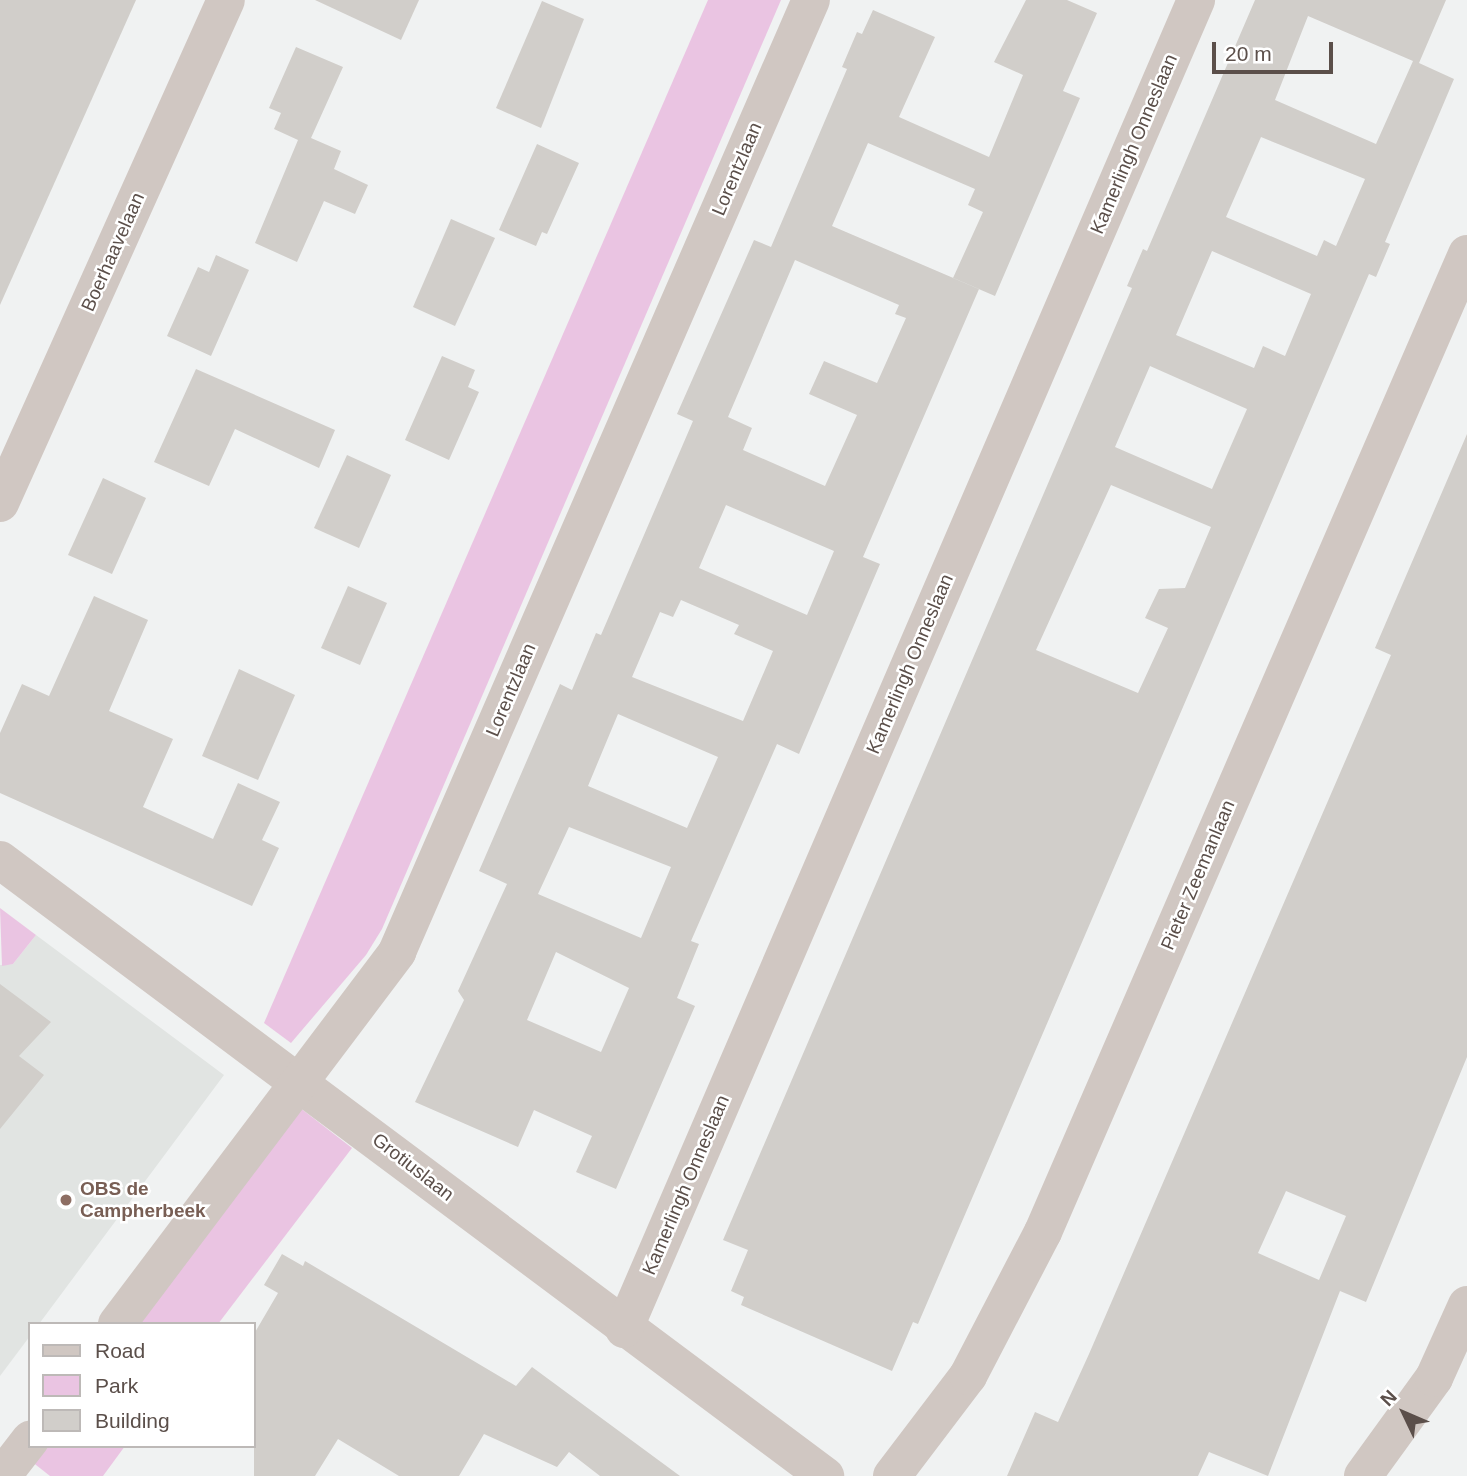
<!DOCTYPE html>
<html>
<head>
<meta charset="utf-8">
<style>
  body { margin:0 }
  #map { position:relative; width:1467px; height:1476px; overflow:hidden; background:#f0f2f2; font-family:Arial,sans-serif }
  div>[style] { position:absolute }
  .education>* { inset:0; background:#e1e4e2 }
  .green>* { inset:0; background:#eac4e2 }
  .building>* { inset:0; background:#d1ceca }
  .minor>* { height:38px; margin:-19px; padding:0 19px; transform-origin:19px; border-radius:19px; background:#d0c7c2 }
  .dots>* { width:19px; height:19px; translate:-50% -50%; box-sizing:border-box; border:4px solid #fff; border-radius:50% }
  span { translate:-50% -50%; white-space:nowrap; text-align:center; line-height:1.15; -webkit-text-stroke:5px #fff; paint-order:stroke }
  .street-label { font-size:19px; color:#5b4f4a }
  .education-label { font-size:19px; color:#785e54; font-weight:700 }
  .left { translate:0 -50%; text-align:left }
  .legend { position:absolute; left:28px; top:1322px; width:228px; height:126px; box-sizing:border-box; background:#fff; border:2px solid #bdb9b7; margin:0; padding:9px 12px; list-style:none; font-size:21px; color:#5b4f4a }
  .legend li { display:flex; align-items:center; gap:14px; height:35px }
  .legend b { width:35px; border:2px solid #bdb9b7 }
  .north { position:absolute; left:1369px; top:1378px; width:70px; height:70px; -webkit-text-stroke:5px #fff; paint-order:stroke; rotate:314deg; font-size:19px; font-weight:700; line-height:28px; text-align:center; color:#5b4f4a }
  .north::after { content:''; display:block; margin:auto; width:24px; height:32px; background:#5b4f4a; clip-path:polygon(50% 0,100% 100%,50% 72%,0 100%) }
  .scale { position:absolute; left:1212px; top:42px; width:121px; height:32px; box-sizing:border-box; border:4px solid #5b4f4a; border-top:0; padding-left:9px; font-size:21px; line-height:24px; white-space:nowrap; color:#5b4f4a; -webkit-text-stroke:5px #fff; paint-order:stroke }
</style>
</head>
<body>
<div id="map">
  <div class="education">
    <div style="clip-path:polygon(36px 935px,224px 1075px,39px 1324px,30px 1324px,30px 1336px,0 1376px,0 965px,13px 964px)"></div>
  </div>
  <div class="green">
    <div style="clip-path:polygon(708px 0,781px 0,382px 929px,366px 955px,291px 1043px,264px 1023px)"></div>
    <div style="clip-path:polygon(0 908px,36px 935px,13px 964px,2px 966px)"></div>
    <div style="clip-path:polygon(299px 1107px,352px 1148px,218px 1324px,134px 1324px)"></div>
    <div style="clip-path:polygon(42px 1446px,125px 1446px,103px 1476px,50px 1476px,31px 1461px)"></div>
  </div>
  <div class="building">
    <div style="clip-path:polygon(0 0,136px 0,0 305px)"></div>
    <div style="clip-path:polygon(315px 0,419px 0,401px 40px)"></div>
    <div style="clip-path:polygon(evenodd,1026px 0,1067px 0,1097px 13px,1063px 91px,1080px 98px,995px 296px,953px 278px,983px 212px,968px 205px,975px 189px,868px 143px,832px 226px,979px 289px,863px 557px,880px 564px,799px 754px,777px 744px,691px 941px,699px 944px,677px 998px,695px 1006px,616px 1189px,576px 1172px,592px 1136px,534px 1110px,518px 1147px,415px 1102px,464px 1000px,458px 991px,507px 884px,479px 871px,560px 684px,572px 690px,596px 633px,601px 635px,693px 421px,677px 414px,754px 240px,771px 247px,847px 69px,842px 67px,857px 32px,862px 34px,873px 10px,935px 37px,899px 117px,989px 157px,1023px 75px,994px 62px,1026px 0,795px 260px,899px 305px,895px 314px,906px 318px,877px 383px,824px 361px,809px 394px,857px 415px,825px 486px,743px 450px,752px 428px,728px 417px,795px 260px,1026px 0,726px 505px,834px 551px,807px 615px,699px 568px,726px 505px,1026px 0,681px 600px,739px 625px,734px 634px,773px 651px,743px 721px,632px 677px,660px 612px,673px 617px,681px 600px,1026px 0,618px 714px,718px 757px,687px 828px,588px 786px,618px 714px,1026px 0,569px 827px,671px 867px,641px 938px,538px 894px,569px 827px,1026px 0,556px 952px,629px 988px,601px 1052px,527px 1020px,556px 952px)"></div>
    <div style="clip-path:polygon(evenodd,1255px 0,1446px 0,1419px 63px,1454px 79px,1385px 242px,1390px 244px,1376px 277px,1369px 274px,918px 1324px,913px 1322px,892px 1371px,741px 1305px,744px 1297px,731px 1291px,748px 1250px,723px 1240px,1132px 288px,1127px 286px,1143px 249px,1147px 251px,1255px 0,1308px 16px,1413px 61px,1376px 144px,1275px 100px,1308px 16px,1255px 0,1261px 137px,1365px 179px,1336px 246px,1324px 240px,1317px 256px,1226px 217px,1261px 137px,1255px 0,1212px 251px,1311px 294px,1285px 356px,1263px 346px,1254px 368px,1176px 335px,1212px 251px,1255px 0,1150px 366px,1247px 409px,1212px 489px,1115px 447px,1150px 366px,1255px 0,1111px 485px,1211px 527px,1185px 588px,1159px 589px,1145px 618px,1168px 628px,1138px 693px,1036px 650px,1111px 485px)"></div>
    <div style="clip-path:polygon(542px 1px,584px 19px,541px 128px,496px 108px)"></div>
    <div style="clip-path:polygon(296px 47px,343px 67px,311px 138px,341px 151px,334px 169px,368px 185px,355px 214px,324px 201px,297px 262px,255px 243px,298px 140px,274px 129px,281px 113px,269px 108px)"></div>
    <div style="clip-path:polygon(537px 144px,579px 163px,547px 234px,542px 232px,536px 246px,499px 230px)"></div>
    <div style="clip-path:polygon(451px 219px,495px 238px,455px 326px,413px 307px)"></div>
    <div style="clip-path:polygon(216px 255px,249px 270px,211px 356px,167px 336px,198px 267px,209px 272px)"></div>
    <div style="clip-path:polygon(442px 356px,475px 370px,468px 387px,479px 392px,449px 460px,405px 440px)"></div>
    <div style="clip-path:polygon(196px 369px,335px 430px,319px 468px,235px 429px,209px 486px,154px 462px)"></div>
    <div style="clip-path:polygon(evenodd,1467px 434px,1467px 1057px,1366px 1302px,1340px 1291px,1268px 1476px,1209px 1452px,1198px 1476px,1007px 1476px,1035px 1412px,1058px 1422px,1089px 1354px,1391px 655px,1375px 648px,1467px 434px,1286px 1191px,1346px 1216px,1319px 1280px,1258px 1253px,1286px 1191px)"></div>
    <div style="clip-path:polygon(347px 455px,391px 475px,359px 548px,314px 528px)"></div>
    <div style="clip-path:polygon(103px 478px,146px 498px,112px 574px,68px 555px)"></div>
    <div style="clip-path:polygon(348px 586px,387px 603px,360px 665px,321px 648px)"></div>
    <div style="clip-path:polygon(94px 596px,148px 620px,109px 711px,173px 739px,143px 807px,213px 839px,238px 783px,280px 802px,262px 840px,279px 848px,252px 906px,0 793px,0 733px,22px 684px,49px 696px)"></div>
    <div style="clip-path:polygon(239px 669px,295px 695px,258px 780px,202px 756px)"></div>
    <div style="clip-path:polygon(0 984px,51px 1022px,19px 1056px,44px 1075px,0 1129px)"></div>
    <div style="clip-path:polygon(282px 1254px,303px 1266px,305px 1261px,516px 1386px,532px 1367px,680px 1476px,600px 1476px,569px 1452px,557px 1467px,484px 1434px,459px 1476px,399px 1476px,338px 1439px,315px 1476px,254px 1476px,254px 1334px,278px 1293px,264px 1285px)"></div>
  </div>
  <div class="minor">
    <div style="left:0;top:503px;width:551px;rotate:-65.81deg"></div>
    <div style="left:0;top:860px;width:1030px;rotate:36.75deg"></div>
    <div style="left:117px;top:1324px;width:466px;rotate:-53deg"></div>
    <div style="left:397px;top:952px;width:1038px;rotate:-66.5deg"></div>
    <div style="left:624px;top:1329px;width:1447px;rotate:-66.71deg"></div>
    <div style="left:2px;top:1476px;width:46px;rotate:-52.1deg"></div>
    <div style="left:892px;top:1476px;width:126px;rotate:-52.8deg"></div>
    <div style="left:968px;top:1376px;width:162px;rotate:-62.5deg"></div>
    <div style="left:1043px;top:1232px;width:1066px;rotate:-66.56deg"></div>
    <div style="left:1363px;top:1476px;width:121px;rotate:-54.1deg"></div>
    <div style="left:1434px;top:1378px;width:80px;rotate:-65.7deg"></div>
  </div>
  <div class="dots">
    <div style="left:66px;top:1200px;background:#8d6e63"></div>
  </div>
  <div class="street-label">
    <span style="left:1134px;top:144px;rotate:-67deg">Kamerlingh Onneslaan</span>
    <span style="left:737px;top:169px;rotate:-67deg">Lorentzlaan</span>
    <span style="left:113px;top:252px;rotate:-66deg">Boerhaavelaan</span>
    <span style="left:910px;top:664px;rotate:-67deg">Kamerlingh Onneslaan</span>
    <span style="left:511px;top:690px;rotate:-67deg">Lorentzlaan</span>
    <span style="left:1198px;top:875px;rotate:-67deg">Pieter Zeemanlaan</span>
    <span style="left:413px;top:1167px;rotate:38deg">Grotiuslaan</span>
    <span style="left:686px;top:1185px;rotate:-67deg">Kamerlingh Onneslaan</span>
  </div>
  <div class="education-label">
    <span class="left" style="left:80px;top:1200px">OBS de<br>Campherbeek</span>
  </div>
  <ul class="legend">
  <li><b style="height:9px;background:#d0c7c2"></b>Road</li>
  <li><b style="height:19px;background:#eac4e2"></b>Park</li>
  <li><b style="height:19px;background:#d1ceca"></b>Building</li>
  </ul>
  <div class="north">N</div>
  <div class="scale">20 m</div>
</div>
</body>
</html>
